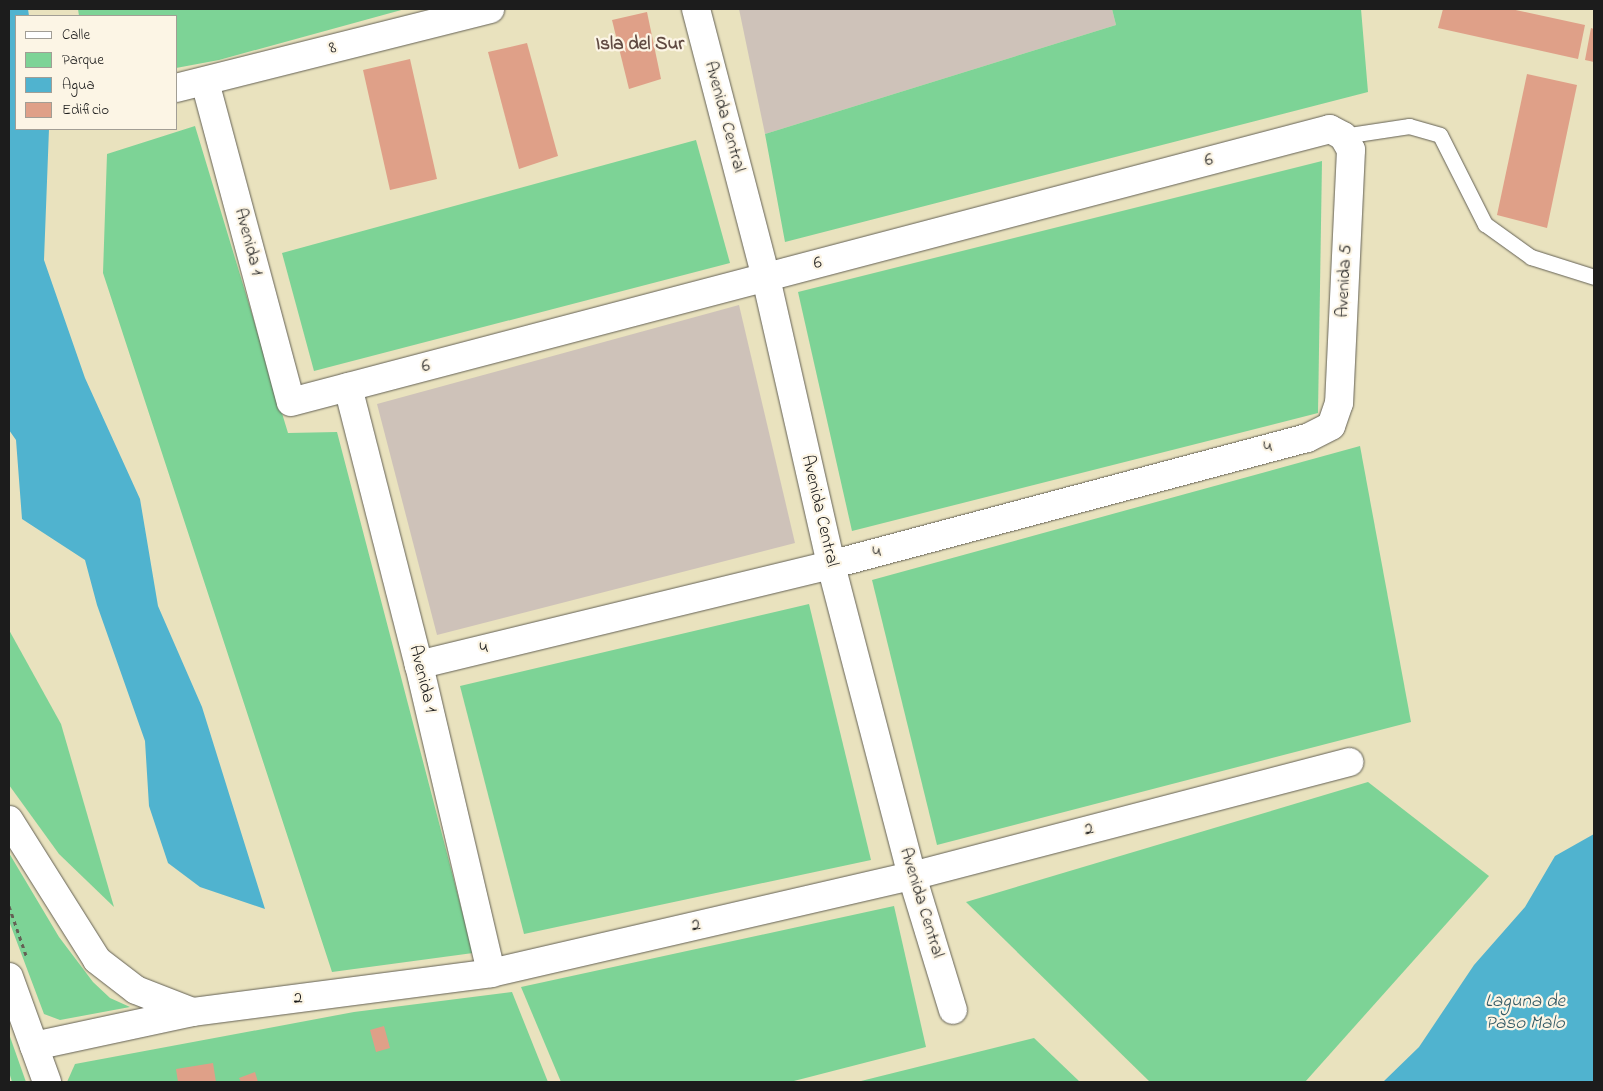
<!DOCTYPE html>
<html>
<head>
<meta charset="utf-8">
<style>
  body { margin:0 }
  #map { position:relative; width:1603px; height:1091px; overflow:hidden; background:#e9e2be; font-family:"Indie Flower",sans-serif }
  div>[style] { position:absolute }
  .industrial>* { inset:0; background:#cec2b9 }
  .green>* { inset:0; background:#7dd396 }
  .water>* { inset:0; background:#50b3cf }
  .building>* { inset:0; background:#dfa088 }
  .path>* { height:3px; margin-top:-1.5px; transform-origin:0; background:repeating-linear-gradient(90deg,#646155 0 4px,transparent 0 8px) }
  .roads { filter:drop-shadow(0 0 1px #646155) drop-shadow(0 0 1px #646155) }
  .service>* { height:15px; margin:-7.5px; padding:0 7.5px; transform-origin:7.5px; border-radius:7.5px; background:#fff }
  .minor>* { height:28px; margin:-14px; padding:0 14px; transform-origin:14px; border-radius:14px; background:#fff }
  .trunk>* { height:28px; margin:-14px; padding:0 14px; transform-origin:14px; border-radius:14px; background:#fff }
  span { translate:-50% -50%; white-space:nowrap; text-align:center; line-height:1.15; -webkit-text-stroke:4.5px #fcf5e5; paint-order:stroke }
  .street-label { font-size:18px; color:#1c1c1c }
  .neighbourhood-label { font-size:19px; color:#604a42; font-weight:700 }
  .water-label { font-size:19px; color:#315864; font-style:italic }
  .frame { position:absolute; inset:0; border:10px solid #1c1c1c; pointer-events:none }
  .legend { position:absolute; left:15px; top:15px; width:162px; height:115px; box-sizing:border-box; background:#fcf5e5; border:1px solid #a29e95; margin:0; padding:6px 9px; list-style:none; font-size:15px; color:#1c1c1c }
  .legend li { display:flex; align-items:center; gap:10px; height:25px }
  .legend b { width:25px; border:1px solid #a29e95 }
</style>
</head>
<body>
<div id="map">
  <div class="industrial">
    <div style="clip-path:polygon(739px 9px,1112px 9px,1116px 25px,765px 134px)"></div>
    <div style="clip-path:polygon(739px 305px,795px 543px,437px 635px,377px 404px)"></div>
  </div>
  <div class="green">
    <div style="clip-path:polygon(78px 9px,405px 9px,219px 60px,176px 68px,176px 16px,79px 16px)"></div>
    <div style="clip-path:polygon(1112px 9px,1361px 9px,1368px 92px,785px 242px,765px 134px,1116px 25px)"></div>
    <div style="clip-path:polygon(195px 126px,288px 433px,337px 432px,473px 953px,332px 972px,103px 273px,107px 154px)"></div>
    <div style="clip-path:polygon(696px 140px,730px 263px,314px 371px,282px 253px)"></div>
    <div style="clip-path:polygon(1322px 161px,1318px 413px,852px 531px,798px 292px)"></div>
    <div style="clip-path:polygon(1360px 446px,1411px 722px,937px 845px,872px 580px)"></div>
    <div style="clip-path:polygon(809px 604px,871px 860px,524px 934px,460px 686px)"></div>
    <div style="clip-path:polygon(9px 630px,61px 724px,114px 907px,59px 854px,9px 785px)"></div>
    <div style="clip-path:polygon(1368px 782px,1489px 876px,1305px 1082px,1150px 1082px,966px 902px)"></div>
    <div style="clip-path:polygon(9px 853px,59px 937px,93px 982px,110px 998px,130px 1007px,60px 1020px,44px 1014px,9px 921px)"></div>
    <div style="clip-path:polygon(894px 906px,926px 1047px,790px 1082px,561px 1082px,521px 987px)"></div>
    <div style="clip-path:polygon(512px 992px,548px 1082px,67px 1082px,75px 1064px,354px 1012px)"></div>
    <div style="clip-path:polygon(9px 1034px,26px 1082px,12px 1082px,9px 1072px)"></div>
    <div style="clip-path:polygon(1034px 1038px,1080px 1082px,857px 1082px)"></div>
  </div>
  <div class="water">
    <div style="clip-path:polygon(9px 9px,28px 9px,29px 16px,16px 16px,16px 129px,49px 129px,44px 260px,85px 378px,140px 499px,158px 606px,202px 707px,265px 909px,200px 887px,168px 863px,149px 806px,145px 741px,97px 605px,85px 560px,22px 519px,16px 440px,9px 430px)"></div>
    <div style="clip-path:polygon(1594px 834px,1594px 1082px,1383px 1082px,1419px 1047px,1474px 965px,1525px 907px,1555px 856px)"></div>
  </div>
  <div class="building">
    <div style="clip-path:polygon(1443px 9px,1511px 9px,1585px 25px,1578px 59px,1438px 28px)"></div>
    <div style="clip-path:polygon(647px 12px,661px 79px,629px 89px,612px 20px)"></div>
    <div style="clip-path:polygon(1591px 28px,1594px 29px,1594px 62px,1585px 60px)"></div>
    <div style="clip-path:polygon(527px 43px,558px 156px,519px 169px,488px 52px)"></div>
    <div style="clip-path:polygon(410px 59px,437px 179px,390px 190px,363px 70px)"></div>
    <div style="clip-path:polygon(1527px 74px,1577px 85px,1547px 228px,1497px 215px)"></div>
    <div style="clip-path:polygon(384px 1026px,390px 1048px,376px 1052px,370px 1030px)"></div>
    <div style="clip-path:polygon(213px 1063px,216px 1082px,178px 1082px,176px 1069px)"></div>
    <div style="clip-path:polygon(255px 1072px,258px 1082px,241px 1082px,239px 1078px)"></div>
  </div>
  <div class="path">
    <div style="left:9px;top:906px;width:52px;rotate:70.9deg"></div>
  </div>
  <div class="roads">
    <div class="service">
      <div style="left:1343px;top:136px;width:67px;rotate:-8.6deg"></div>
      <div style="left:1409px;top:126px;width:32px;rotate:16deg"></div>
      <div style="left:1440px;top:135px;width:100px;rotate:63.2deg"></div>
      <div style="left:1485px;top:224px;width:57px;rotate:35.7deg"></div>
      <div style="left:1531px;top:257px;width:66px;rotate:17.6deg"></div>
    </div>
    <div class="minor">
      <div style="left:696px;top:9px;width:278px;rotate:75.4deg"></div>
      <div style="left:766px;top:278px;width:294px;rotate:77.2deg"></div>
      <div style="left:831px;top:565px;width:321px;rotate:75.4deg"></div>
      <div style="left:912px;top:876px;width:140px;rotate:73deg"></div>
      <div style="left:205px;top:82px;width:331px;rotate:75deg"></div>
      <div style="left:291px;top:402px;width:1074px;rotate:-14.72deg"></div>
      <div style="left:1330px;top:129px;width:15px;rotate:28deg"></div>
      <div style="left:1343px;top:136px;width:16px;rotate:60deg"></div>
      <div style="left:1351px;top:150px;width:253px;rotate:92.7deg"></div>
      <div style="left:1339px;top:403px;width:24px;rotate:109deg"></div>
      <div style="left:1331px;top:426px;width:27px;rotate:153deg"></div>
      <div style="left:1307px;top:438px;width:493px;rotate:165.1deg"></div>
      <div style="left:831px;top:565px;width:424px;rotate:166.4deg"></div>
      <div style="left:176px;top:88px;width:324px;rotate:-14.1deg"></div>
      <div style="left:348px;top:387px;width:287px;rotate:75.7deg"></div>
      <div style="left:419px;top:665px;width:316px;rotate:76.8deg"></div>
      <div style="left:9px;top:820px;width:165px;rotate:57.8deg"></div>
      <div style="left:97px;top:960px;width:49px;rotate:37.6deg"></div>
      <div style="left:136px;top:990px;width:60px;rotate:21.4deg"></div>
      <div style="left:34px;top:1046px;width:162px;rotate:-12.1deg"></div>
      <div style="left:192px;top:1012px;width:302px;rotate:-7.4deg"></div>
      <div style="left:491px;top:973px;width:432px;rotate:-13deg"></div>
      <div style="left:912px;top:876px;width:452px;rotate:-14.6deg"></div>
    </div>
    <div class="trunk">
      <div style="left:9px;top:977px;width:112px;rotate:70.1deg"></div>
    </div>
  </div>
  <div class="street-label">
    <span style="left:333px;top:49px;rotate:-14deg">8</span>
    <span style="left:724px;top:117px;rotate:75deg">Avenida Central</span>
    <span style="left:1209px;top:161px;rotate:-15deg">6</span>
    <span style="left:248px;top:242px;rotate:75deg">Avenida 1</span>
    <span style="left:818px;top:264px;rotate:-15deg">6</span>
    <span style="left:1345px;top:281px;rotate:-87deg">Avenida 5</span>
    <span style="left:426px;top:367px;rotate:-15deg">6</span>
    <span style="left:1268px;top:448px;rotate:-15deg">4</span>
    <span style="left:819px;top:511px;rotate:77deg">Avenida Central</span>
    <span style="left:877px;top:553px;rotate:-15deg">4</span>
    <span style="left:484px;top:649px;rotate:-14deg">4</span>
    <span style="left:422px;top:679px;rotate:76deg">Avenida 1</span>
    <span style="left:1089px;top:830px;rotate:-15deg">2</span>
    <span style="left:921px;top:903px;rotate:73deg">Avenida Central</span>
    <span style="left:696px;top:926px;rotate:-13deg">2</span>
    <span style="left:298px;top:999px;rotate:-7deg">2</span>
  </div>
  <div class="neighbourhood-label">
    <span style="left:640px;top:45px">Isla del Sur</span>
  </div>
  <div class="water-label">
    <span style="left:1525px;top:1013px">Laguna de<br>Paso Malo</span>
  </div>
  <div class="frame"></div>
  <ul class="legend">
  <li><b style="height:6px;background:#fff"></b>Calle</li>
  <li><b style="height:14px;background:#7dd396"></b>Parque</li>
  <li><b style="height:14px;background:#50b3cf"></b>Agua</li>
  <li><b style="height:14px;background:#dfa088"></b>Edificio</li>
  </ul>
</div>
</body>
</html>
